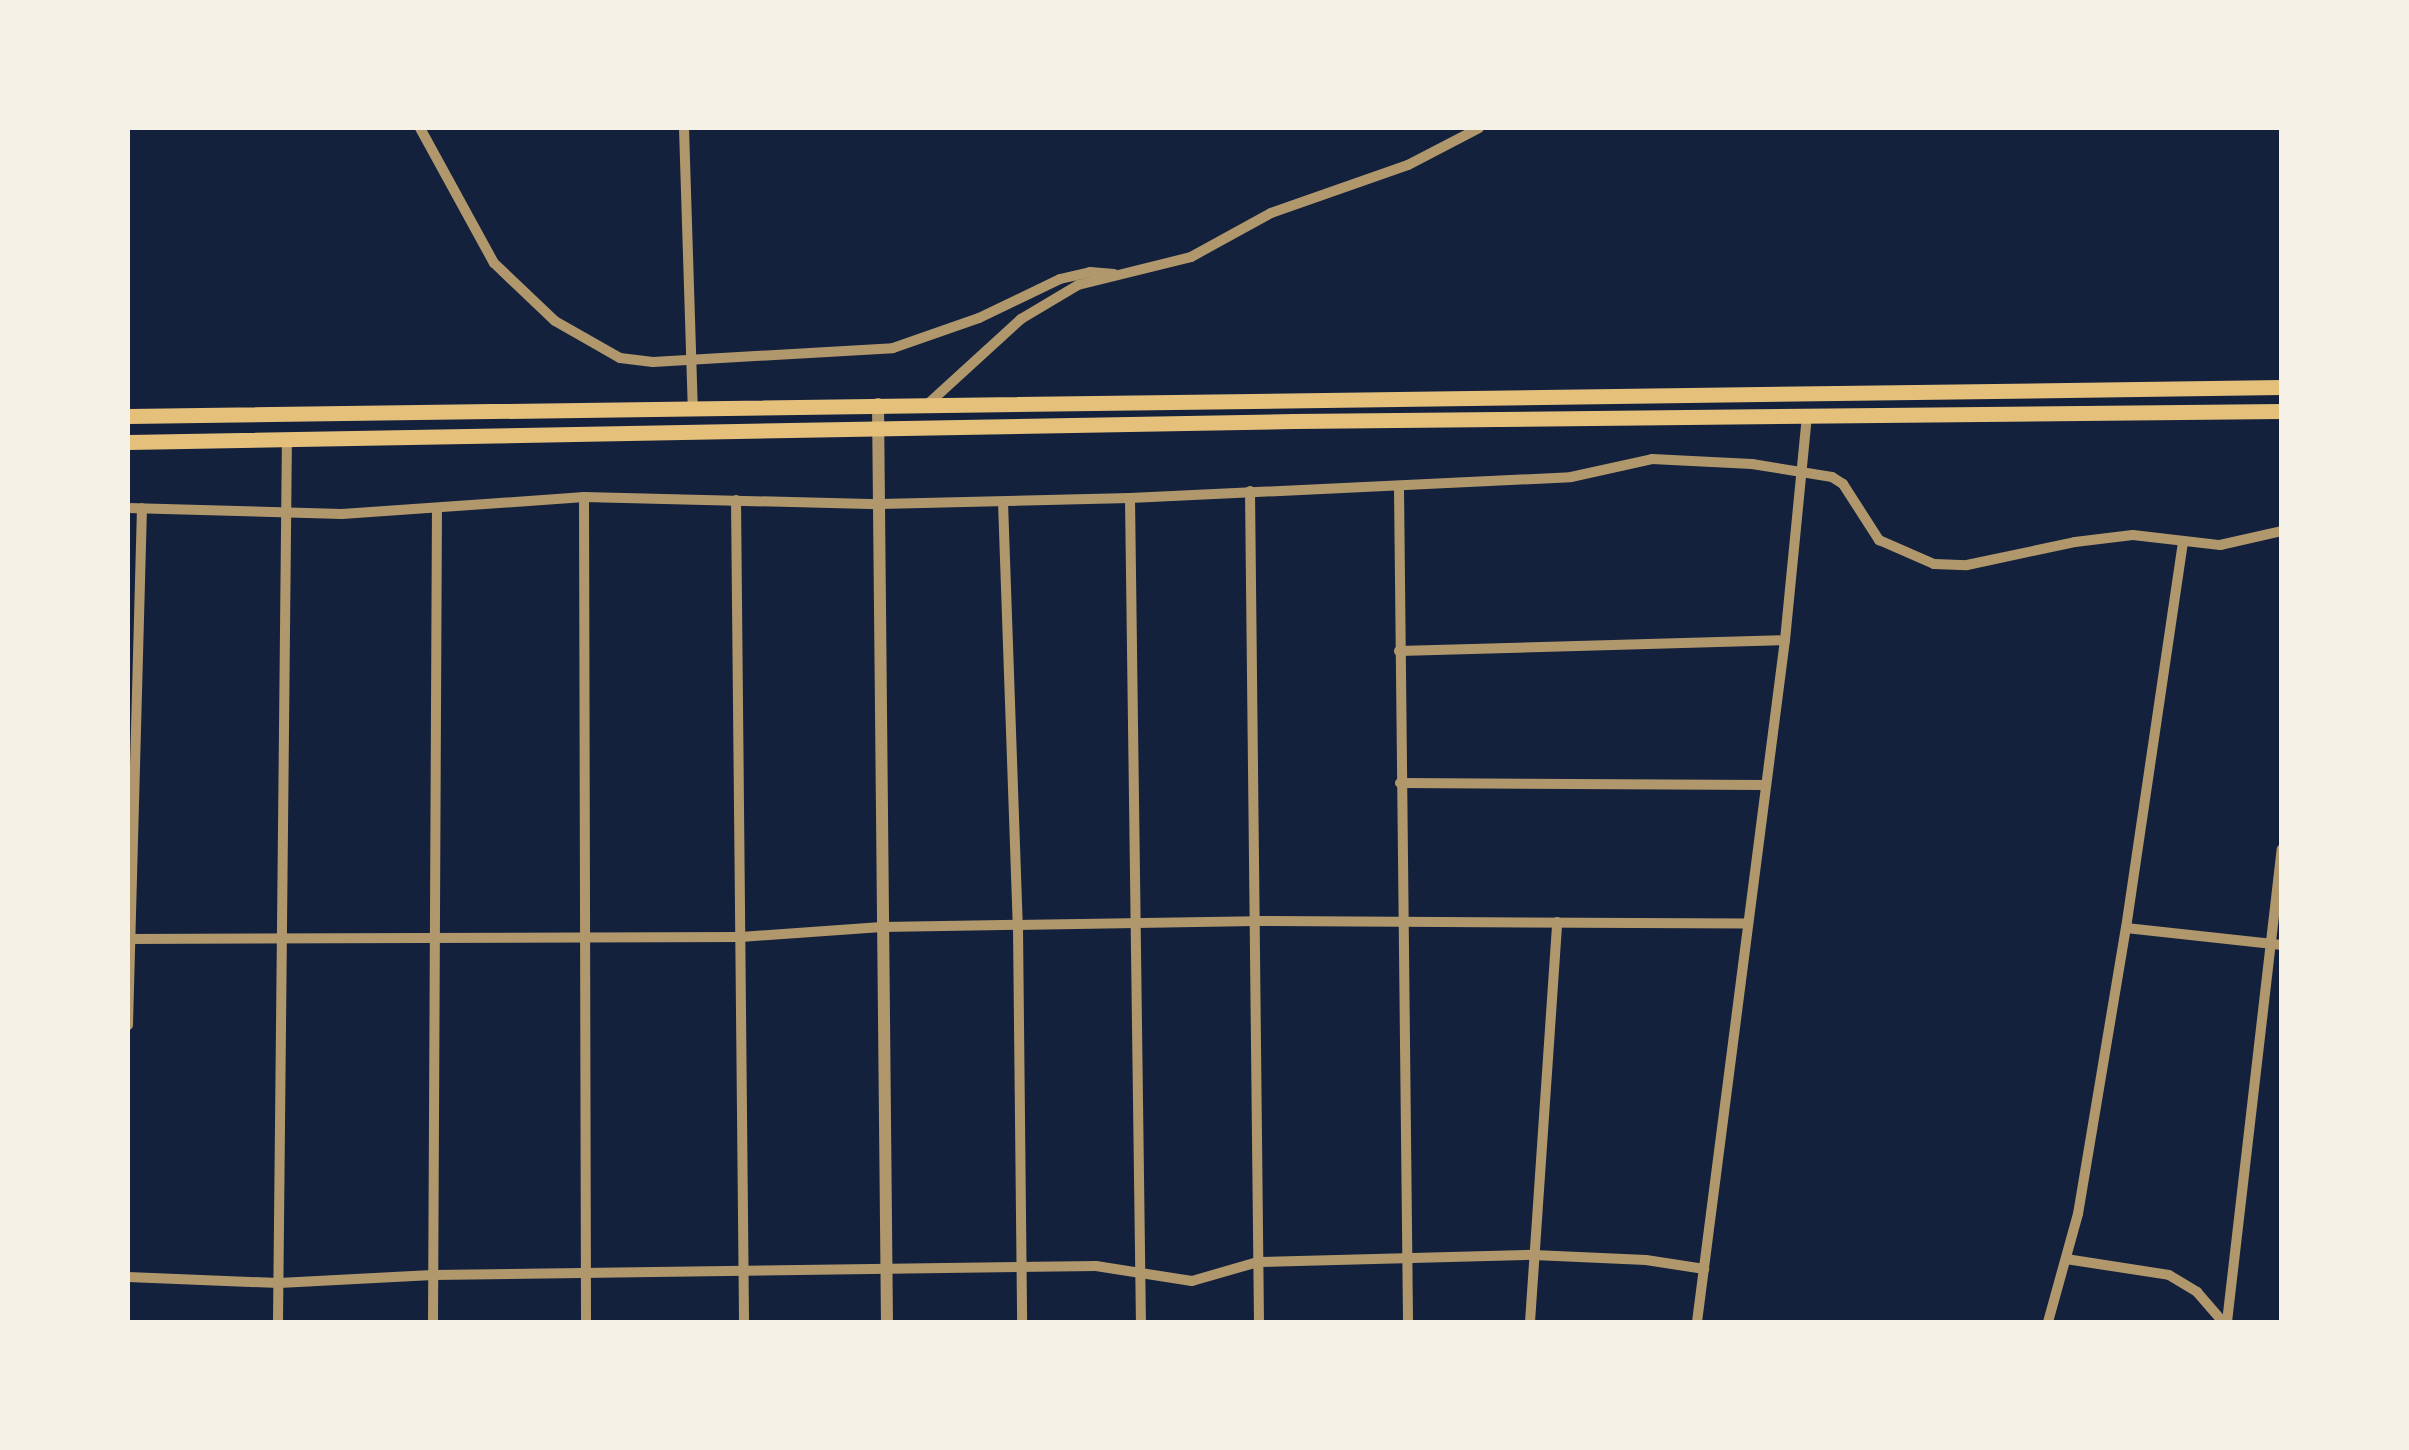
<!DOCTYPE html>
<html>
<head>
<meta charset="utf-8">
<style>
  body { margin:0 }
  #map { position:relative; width:2409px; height:1450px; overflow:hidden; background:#14213d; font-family:Quicksand,sans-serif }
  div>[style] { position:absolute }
  .minor>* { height:10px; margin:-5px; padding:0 5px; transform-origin:5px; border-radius:5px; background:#b1986c }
  .tertiary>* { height:12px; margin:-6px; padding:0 6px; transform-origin:6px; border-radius:6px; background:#b1986c }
  .trunk>* { height:15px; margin:-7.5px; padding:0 7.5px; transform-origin:7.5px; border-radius:7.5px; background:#e5c07b }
  span { translate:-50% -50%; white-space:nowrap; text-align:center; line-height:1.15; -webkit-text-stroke:9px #f6f1e7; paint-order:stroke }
  .frame { position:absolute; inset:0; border:130px solid #f6f1e7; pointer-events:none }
</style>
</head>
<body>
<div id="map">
  <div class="minor">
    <div style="left:420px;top:128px;width:154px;rotate:61.3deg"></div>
    <div style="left:494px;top:263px;width:84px;rotate:43.6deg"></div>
    <div style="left:555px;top:321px;width:75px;rotate:29.6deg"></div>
    <div style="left:620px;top:358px;width:33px;rotate:7deg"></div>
    <div style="left:653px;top:362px;width:240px;rotate:-3.3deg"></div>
    <div style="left:893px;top:348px;width:91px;rotate:-19.2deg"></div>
    <div style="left:979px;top:318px;width:90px;rotate:-25.7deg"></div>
    <div style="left:1060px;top:279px;width:31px;rotate:-13deg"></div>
    <div style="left:1090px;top:272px;width:24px;rotate:5deg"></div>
    <div style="left:684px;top:128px;width:279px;rotate:88.2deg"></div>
    <div style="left:929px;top:403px;width:125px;rotate:-42.4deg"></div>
    <div style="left:1021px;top:319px;width:66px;rotate:-30.8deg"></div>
    <div style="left:1078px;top:285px;width:116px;rotate:-13.9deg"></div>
    <div style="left:1191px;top:257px;width:91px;rotate:-28.8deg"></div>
    <div style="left:1271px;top:213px;width:145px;rotate:-19.3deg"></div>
    <div style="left:1408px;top:165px;width:80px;rotate:-27.5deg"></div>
    <div style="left:1399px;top:488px;width:834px;rotate:89.38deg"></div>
    <div style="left:1250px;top:491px;width:831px;rotate:89.38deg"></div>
    <div style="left:584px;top:497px;width:825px;rotate:89.86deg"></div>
    <div style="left:1130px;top:498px;width:824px;rotate:89.24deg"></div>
    <div style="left:736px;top:500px;width:822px;rotate:89.44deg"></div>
    <div style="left:1003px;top:502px;width:426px;rotate:88deg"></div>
    <div style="left:1018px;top:928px;width:394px;rotate:89.4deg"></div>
    <div style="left:128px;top:508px;width:214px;rotate:1.6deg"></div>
    <div style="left:342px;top:514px;width:243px;rotate:-4deg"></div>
    <div style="left:584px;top:497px;width:296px;rotate:1.4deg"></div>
    <div style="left:880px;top:504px;width:250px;rotate:-1.4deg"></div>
    <div style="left:1130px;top:498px;width:441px;rotate:-2.7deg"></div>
    <div style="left:1571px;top:477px;width:83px;rotate:-12.5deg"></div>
    <div style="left:1652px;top:459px;width:100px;rotate:2.9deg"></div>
    <div style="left:1752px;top:464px;width:81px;rotate:9.2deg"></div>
    <div style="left:1832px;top:477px;width:13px;rotate:32deg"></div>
    <div style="left:1843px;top:484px;width:67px;rotate:57.3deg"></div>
    <div style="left:1879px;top:540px;width:60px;rotate:23.6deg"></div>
    <div style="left:1934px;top:564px;width:33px;rotate:2deg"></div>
    <div style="left:1967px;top:565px;width:110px;rotate:-12deg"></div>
    <div style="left:2075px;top:542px;width:58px;rotate:-6.9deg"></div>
    <div style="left:2133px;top:535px;width:88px;rotate:6.6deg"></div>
    <div style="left:2220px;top:545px;width:64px;rotate:-12.7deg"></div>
    <div style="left:1399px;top:651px;width:386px;rotate:-1.6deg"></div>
    <div style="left:1400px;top:783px;width:366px;rotate:0.3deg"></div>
    <div style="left:2126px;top:928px;width:157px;rotate:6.2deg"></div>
    <div style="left:128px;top:939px;width:613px;rotate:-0.19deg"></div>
    <div style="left:741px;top:937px;width:141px;rotate:-4.1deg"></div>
    <div style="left:882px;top:927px;width:374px;rotate:-0.9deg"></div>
    <div style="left:1256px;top:921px;width:492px;rotate:0.3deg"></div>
    <div style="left:128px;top:1025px;width:517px;rotate:-88.45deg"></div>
    <div style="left:2066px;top:1259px;width:104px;rotate:8.8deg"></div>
    <div style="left:2169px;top:1275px;width:33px;rotate:31deg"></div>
    <div style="left:2197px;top:1292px;width:40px;rotate:49deg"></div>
    <div style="left:128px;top:1277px;width:151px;rotate:2.3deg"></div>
    <div style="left:279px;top:1283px;width:154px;rotate:-3deg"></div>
    <div style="left:433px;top:1275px;width:663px;rotate:-0.78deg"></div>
    <div style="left:1096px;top:1266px;width:97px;rotate:8.9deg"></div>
    <div style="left:1192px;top:1281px;width:69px;rotate:-16.1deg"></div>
    <div style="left:1258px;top:1262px;width:276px;rotate:-1.5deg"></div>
    <div style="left:1534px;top:1255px;width:112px;rotate:2.6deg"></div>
    <div style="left:1646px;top:1260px;width:59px;rotate:8.8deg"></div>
    <div style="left:278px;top:1322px;width:884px;rotate:-89.42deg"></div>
    <div style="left:433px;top:1322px;width:813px;rotate:-89.72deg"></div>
    <div style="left:1530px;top:1322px;width:401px;rotate:-86.1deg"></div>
    <div style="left:1697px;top:1322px;width:688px;rotate:-82.65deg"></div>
    <div style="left:1785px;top:640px;width:226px;rotate:-84.4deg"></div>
    <div style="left:2048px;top:1322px;width:112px;rotate:-74.5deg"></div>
    <div style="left:2078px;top:1214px;width:290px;rotate:-80.5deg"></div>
    <div style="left:2126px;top:928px;width:389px;rotate:-81.6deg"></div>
    <div style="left:2227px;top:1322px;width:476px;rotate:-83.4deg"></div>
  </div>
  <div class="tertiary">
    <div style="left:878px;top:404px;width:918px;rotate:89.44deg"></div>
  </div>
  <div class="trunk">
    <div style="left:128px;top:416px;width:2154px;rotate:-0.77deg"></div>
    <div style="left:128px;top:442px;width:1165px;rotate:-1.03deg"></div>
    <div style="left:1293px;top:421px;width:989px;rotate:-0.58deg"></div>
  </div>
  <div class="frame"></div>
</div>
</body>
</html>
